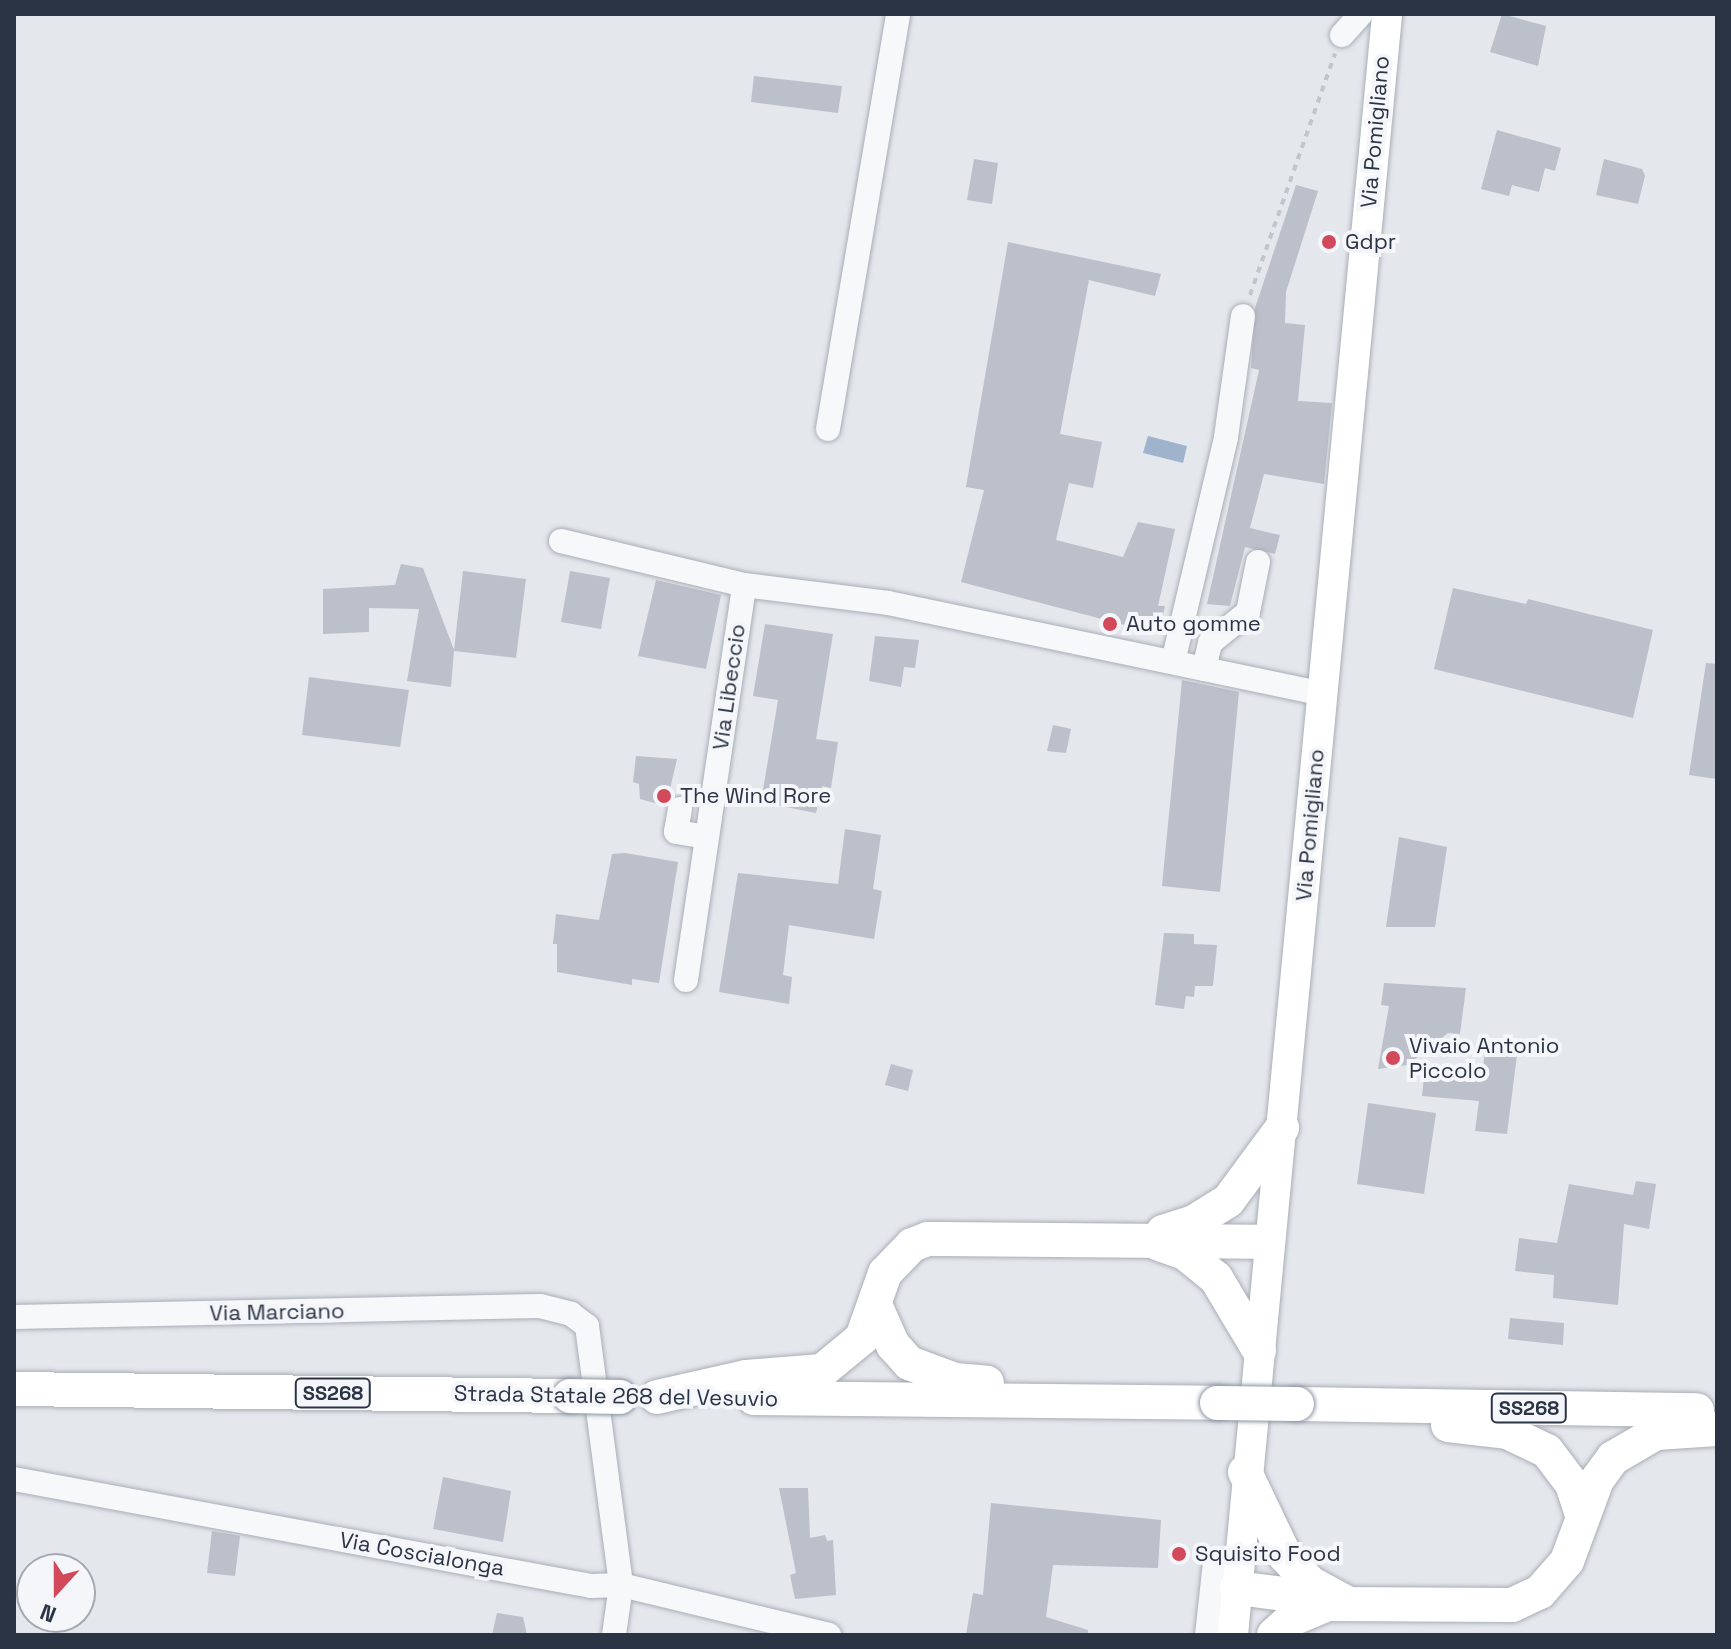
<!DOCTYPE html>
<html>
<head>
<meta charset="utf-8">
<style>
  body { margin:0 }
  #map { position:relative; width:1731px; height:1649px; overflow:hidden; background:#e4e7ec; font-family:"Space Grotesk",sans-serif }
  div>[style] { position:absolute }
  .water>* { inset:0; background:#9fb4cc }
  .building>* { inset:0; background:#bbc0ca }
  .path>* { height:4px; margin-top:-2px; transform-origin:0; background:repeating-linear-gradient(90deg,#c2c5cb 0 6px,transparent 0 12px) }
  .roads { filter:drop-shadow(0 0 2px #a9aeb7) drop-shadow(0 0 2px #a9aeb7) }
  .minor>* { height:24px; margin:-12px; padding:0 12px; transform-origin:12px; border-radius:12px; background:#f7f8fa }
  .major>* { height:30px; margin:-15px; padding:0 15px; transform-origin:15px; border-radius:15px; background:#fff }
  .highway>* { height:34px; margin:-17px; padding:0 17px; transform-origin:17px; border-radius:17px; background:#fff }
  .bridges { filter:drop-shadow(0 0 2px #8b94a3) drop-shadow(0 0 2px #8b94a3) }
  .highway-bridge>* { height:34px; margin:-17px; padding:0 17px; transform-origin:17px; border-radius:17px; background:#fff }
  .dots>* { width:22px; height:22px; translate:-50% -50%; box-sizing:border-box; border:4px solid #f4f6f9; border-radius:50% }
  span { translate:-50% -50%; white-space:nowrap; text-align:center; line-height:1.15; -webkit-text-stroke:8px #f4f6f9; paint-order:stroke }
  .shield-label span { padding:2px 6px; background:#f4f6f9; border:2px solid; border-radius:6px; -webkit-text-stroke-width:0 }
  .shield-label { font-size:20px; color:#2b3445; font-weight:700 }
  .street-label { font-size:22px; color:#2b3445 }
  .poi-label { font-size:22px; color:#2b3445 }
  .left { translate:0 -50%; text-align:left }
  .frame { position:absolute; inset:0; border:16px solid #2b3445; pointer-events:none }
  .north { position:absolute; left:16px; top:1553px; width:80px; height:80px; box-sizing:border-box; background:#f4f6f9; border:2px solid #a4a8b1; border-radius:50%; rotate:201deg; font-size:22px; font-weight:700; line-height:32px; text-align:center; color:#2b3445 }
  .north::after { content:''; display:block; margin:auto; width:28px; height:36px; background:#d1495b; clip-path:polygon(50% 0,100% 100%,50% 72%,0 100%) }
</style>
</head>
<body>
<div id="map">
  <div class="water">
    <div style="clip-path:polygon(1148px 436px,1187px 446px,1183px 463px,1143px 453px)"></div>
  </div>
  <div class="building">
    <div style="clip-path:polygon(1502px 14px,1546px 26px,1538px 66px,1490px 52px)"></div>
    <div style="clip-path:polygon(754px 76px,842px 86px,838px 113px,751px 102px)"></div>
    <div style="clip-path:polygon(1497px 130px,1561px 148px,1555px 171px,1545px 168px,1539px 192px,1512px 185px,1509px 196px,1481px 189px)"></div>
    <div style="clip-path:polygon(974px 159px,998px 163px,992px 204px,967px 200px)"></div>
    <div style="clip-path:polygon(1604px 159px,1642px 169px,1645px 176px,1638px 204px,1596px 195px)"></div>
    <div style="clip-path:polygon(1296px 185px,1318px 191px,1286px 292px,1285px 323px,1305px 325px,1298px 401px,1332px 403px,1324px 484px,1264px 474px,1250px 528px,1280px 535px,1275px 554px,1245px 547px,1230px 606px,1207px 604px,1259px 370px,1251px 368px,1255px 308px)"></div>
    <div style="clip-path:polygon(1008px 242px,1161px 274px,1155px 296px,1089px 280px,1060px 434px,1102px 442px,1093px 488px,1069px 483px,1056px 540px,1123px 557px,1138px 522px,1175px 529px,1158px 606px,1165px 606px,1159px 634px,961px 582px,984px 490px,966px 487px)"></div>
    <div style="clip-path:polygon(401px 564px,423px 568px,454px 650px,463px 571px,526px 579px,516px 658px,454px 651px,451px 687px,407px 681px,419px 609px,369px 608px,369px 632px,323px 634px,323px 589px,395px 585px)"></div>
    <div style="clip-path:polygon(570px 571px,610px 578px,601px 629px,561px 622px)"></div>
    <div style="clip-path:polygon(656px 580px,721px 595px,706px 669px,638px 656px)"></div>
    <div style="clip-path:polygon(1453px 588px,1526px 604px,1528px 599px,1653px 630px,1633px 718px,1434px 669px)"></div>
    <div style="clip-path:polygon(765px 624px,833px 634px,816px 739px,838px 742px,831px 788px,822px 786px,816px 813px,761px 802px,778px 700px,753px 696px)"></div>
    <div style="clip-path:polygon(875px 636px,919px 640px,915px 668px,904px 667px,901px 687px,869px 681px)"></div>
    <div style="clip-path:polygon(1706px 663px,1717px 664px,1717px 779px,1689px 775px)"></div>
    <div style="clip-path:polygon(309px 677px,409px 690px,400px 747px,302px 735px)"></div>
    <div style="clip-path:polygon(1182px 680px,1239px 692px,1220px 892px,1162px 886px)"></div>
    <div style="clip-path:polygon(1053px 725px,1071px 729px,1066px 753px,1047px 751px)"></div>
    <div style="clip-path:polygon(636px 756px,677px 759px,666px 806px,640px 799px,639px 784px,633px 782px)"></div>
    <div style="clip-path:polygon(845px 829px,881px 835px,873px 889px,882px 891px,874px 939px,789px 925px,783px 975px,792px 977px,789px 1004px,719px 992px,738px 873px,838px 884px)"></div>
    <div style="clip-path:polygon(1399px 837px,1447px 847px,1435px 927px,1386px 927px)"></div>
    <div style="clip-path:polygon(625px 853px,678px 862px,659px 983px,632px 979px,632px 985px,557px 972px,557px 944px,553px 944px,556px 914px,599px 920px,612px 854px)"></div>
    <div style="clip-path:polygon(1164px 933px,1194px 934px,1194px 944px,1217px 945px,1213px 986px,1195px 986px,1194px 997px,1186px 996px,1184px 1009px,1155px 1005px)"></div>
    <div style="clip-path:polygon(1384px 983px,1466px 988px,1460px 1034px,1448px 1033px,1408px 1065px,1378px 1069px,1389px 1006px,1381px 1005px)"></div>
    <div style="clip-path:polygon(1486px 1043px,1518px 1047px,1507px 1134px,1475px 1131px,1479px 1101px,1422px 1096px,1425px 1069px,1482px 1075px)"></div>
    <div style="clip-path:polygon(891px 1064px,913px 1070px,908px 1091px,885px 1085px)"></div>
    <div style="clip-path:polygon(1368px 1103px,1436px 1113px,1424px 1194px,1357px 1184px)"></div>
    <div style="clip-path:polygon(1636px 1181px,1656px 1184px,1649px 1229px,1624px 1224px,1618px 1305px,1553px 1298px,1554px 1275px,1515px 1271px,1519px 1238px,1557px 1243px,1569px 1184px,1633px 1195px)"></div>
    <div style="clip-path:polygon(1510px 1318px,1564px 1323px,1563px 1345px,1508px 1339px)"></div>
    <div style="clip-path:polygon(443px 1477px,511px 1491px,503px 1542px,433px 1529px)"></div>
    <div style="clip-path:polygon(779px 1488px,808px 1488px,810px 1538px,825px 1535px,827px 1541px,833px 1540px,836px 1595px,795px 1599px,790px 1575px,796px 1573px)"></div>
    <div style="clip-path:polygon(991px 1503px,1161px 1520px,1158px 1568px,1053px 1565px,1046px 1617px,1088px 1630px,1088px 1635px,966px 1635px,973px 1593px,983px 1595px)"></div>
    <div style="clip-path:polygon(212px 1531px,240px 1536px,235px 1576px,207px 1573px)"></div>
    <div style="clip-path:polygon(497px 1613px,523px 1617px,527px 1635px,492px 1635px)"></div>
  </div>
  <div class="path">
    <div style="left:1250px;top:295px;width:256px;rotate:-70.6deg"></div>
  </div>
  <div class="roads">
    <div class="minor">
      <div style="left:1342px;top:35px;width:28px;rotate:-48deg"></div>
      <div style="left:828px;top:429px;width:421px;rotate:-80.4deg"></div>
      <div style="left:561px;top:541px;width:188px;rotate:13.5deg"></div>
      <div style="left:744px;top:585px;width:145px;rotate:7.1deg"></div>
      <div style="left:888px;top:603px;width:443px;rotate:11.8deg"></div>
      <div style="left:1173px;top:662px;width:231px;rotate:-76.7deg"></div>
      <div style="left:1226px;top:437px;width:122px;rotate:-82deg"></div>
      <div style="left:1204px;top:669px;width:27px;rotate:-77deg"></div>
      <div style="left:1210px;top:643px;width:49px;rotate:-39.2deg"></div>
      <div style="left:1248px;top:612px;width:51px;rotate:-78.7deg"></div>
      <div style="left:680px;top:809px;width:23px;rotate:100deg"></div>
      <div style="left:676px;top:832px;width:31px;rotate:9deg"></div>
      <div style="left:686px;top:980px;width:399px;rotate:-81.6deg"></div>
      <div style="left:14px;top:1317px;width:526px;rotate:-1.2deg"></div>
      <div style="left:540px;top:1306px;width:32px;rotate:14deg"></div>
      <div style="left:571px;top:1314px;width:20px;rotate:37deg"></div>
      <div style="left:587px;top:1326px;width:261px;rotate:82.5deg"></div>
      <div style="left:621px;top:1585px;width:50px;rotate:98deg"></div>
      <div style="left:14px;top:1479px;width:587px;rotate:10.51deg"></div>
      <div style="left:591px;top:1586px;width:30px;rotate:-2deg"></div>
      <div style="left:621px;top:1585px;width:214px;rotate:13.5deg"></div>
      <div style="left:1207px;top:1635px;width:72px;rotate:-83.7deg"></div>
      <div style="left:1215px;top:1563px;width:24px;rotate:7deg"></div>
    </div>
    <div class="major">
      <div style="left:1233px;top:1635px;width:1628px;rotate:-84.57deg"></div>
    </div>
    <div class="highway">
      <div style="left:1163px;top:1232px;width:33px;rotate:-18deg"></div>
      <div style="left:1194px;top:1222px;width:40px;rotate:-32deg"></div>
      <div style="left:1228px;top:1201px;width:91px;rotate:-53.5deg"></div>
      <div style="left:1159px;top:1244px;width:28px;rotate:19deg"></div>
      <div style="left:1185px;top:1253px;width:40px;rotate:39deg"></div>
      <div style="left:1216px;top:1278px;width:84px;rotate:59.2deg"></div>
      <div style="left:876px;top:1307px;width:42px;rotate:65.9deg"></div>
      <div style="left:893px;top:1345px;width:24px;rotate:48deg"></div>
      <div style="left:909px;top:1363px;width:49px;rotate:20.3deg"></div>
      <div style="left:955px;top:1380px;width:32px;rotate:5deg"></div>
      <div style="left:14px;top:1389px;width:556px;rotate:0.72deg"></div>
      <div style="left:657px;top:1397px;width:91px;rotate:-12.7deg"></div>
      <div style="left:746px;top:1377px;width:76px;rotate:-4.5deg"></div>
      <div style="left:822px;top:1371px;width:52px;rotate:-39.5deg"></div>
      <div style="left:862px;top:1338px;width:69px;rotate:-70.5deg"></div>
      <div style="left:885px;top:1273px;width:39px;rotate:-46deg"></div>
      <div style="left:912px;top:1245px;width:17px;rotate:-21deg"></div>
      <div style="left:928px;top:1239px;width:340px;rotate:0.5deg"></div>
      <div style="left:754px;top:1398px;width:463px;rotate:0.6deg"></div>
      <div style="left:1297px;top:1404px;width:400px;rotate:0.9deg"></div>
      <div style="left:1448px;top:1425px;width:59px;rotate:6.8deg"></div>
      <div style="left:1507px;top:1432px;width:44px;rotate:25.4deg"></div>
      <div style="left:1547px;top:1451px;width:41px;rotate:52.9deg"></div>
      <div style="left:1572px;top:1484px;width:32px;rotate:72deg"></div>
      <div style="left:1245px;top:1472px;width:93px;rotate:64.5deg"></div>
      <div style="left:1285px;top:1556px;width:37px;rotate:47deg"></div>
      <div style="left:1310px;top:1583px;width:42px;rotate:28.4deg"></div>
      <div style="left:1237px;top:1588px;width:96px;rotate:7.2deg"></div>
      <div style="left:1274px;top:1635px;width:24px;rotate:-42deg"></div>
      <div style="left:1292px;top:1619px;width:39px;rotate:-23deg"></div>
      <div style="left:1328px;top:1604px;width:184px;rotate:0.3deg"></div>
      <div style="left:1512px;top:1605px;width:31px;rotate:-25deg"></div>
      <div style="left:1540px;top:1592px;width:41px;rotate:-48.9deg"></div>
      <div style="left:1567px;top:1561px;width:86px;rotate:-69.7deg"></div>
      <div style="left:1597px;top:1480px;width:27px;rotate:-54deg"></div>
      <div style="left:1613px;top:1458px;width:50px;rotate:-30.2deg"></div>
      <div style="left:1656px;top:1433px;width:61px;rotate:-3.8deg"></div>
    </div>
  </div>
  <div class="bridges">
    <div class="highway-bridge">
      <div style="left:570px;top:1396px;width:50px;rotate:1.1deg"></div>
      <div style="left:1217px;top:1403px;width:80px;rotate:0.7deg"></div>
    </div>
  </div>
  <div class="dots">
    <div style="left:1329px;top:242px;background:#d1495b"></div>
    <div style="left:1110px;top:624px;background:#d1495b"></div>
    <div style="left:664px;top:796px;background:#d1495b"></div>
    <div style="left:1393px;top:1058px;background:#d1495b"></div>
    <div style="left:1179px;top:1554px;background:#d1495b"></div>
  </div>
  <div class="shield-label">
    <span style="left:333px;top:1393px">SS268</span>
    <span style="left:1529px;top:1408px">SS268</span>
  </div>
  <div class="street-label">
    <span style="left:1375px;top:132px;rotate:-85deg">Via Pomigliano</span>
    <span style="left:729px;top:687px;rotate:-82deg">Via Libeccio</span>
    <span style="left:1310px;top:825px;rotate:-85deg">Via Pomigliano</span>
    <span style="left:277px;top:1312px;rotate:-1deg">Via Marciano</span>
    <span style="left:616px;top:1396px;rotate:1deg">Strada Statale 268 del Vesuvio</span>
    <span style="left:422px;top:1554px;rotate:10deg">Via Coscialonga</span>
  </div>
  <div class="poi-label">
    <span class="left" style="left:1345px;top:242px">Gdpr</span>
    <span class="left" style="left:1126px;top:624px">Auto gomme</span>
    <span class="left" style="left:680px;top:796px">The Wind Rore</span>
    <span class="left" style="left:1409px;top:1058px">Vivaio Antonio<br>Piccolo</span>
    <span class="left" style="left:1195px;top:1554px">Squisito Food</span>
  </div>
  <div class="frame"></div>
  <div class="north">N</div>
</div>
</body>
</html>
